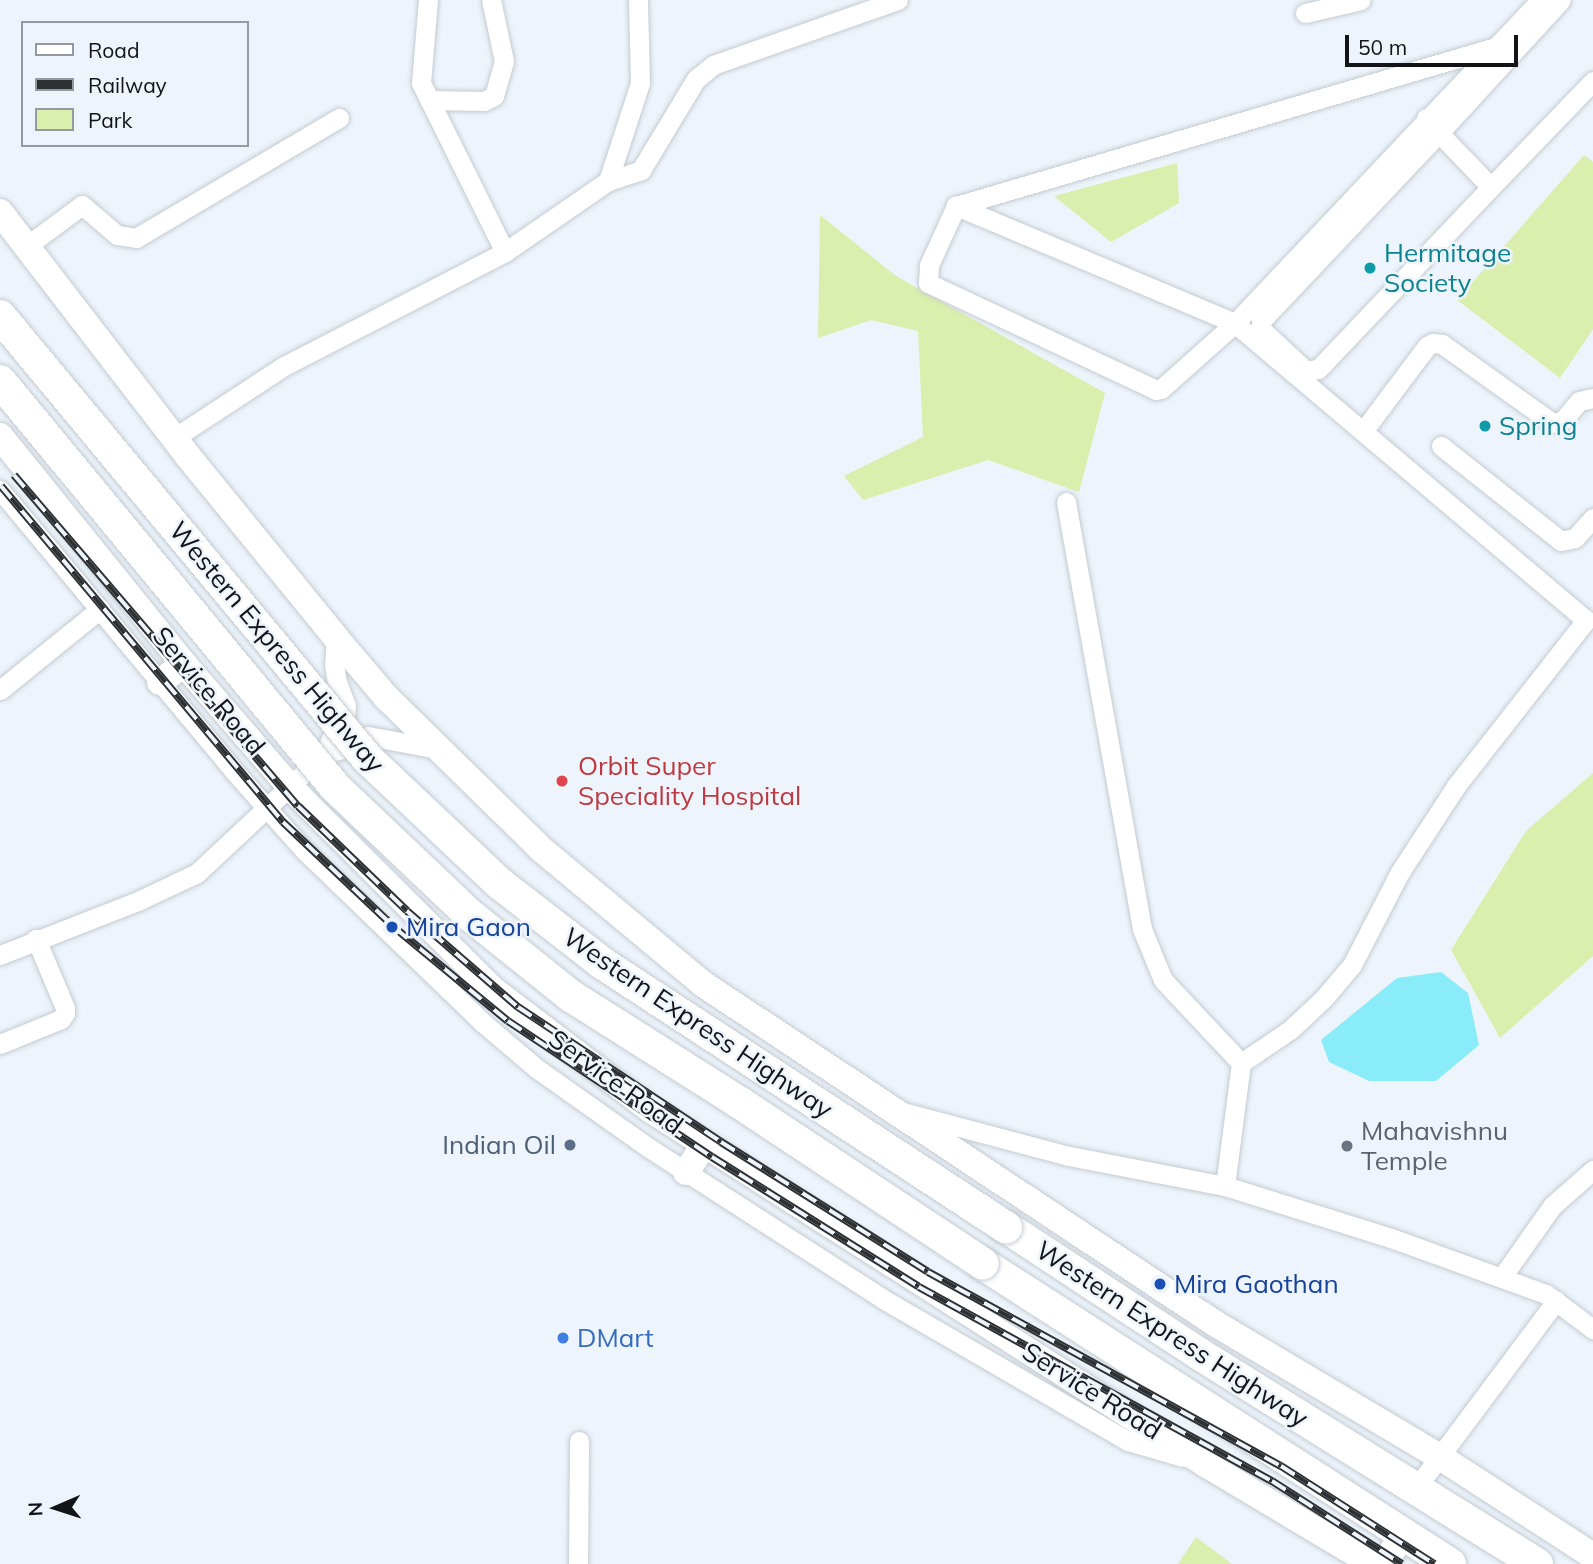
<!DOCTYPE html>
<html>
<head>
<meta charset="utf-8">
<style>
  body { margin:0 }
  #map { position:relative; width:1593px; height:1564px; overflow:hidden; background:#edf4fb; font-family:Mulish,sans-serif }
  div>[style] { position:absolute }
  .green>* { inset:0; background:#daeead }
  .water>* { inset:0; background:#89ecf8 }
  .roads { filter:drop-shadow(0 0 2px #c4cbd2) drop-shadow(0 0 2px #c4cbd2) }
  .minor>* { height:19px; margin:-9.5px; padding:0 9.5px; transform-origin:9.5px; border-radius:9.5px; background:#fff }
  .secondary>* { height:26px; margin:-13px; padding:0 13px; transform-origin:13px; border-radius:13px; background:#fff }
  .trunk>* { height:32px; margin:-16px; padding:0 16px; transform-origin:16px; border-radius:16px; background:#fff }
  .rail>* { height:8px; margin-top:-4px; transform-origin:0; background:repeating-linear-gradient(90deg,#edf4fb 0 16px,#2e3134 0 32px); box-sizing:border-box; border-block:2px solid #2e3134 }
  .bridges { filter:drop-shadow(0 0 2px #c4cbd2) drop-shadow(0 0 2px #c4cbd2) }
  .trunk-bridge>* { height:32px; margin:-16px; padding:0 16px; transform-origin:16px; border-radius:16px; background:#fff }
  .dots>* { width:19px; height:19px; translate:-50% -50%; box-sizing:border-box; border:4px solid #edf4fb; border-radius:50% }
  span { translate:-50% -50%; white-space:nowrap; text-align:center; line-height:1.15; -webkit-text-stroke:5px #edf4fb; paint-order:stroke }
  .culture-label { font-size:26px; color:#0d838f }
  .left { translate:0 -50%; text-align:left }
  .street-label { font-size:26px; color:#121417 }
  .health-label { font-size:26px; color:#be3a42 }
  .transit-label { font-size:26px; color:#164399 }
  .worship-label { font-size:26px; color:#5b616d }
  .service-label { font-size:26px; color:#4e5e75 }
  .right { translate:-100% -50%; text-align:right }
  .shop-label { font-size:26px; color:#366cbe }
  .legend { position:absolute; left:21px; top:21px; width:228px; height:126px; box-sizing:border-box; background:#edf4fb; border:2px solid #959aa0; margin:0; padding:9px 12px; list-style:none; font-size:21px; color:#121417 }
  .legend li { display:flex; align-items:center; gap:14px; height:35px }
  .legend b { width:35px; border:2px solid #959aa0 }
  .north { position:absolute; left:21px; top:1473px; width:70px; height:70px; -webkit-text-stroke:5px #edf4fb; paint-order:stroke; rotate:267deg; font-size:19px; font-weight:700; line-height:28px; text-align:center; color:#121417 }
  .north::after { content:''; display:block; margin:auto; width:24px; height:32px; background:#121417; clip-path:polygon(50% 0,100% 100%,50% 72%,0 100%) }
  .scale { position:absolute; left:1345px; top:35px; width:173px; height:32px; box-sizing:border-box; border:4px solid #121417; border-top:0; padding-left:9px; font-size:21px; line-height:24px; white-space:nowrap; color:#121417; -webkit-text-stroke:5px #edf4fb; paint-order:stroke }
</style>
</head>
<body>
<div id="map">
  <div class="green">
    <div style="clip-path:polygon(1584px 155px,1593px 162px,1593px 329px,1560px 378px,1457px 300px)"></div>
    <div style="clip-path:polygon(1177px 163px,1179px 203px,1111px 242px,1054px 196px)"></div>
    <div style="clip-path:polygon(820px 215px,896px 276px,1105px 393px,1079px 492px,988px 460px,863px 500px,844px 476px,923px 437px,918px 331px,871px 320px,818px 338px)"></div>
    <div style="clip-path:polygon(1593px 773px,1593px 956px,1500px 1038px,1451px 950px,1526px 831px)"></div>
    <div style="clip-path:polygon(1196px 1537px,1232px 1564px,1178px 1564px)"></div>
  </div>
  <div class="water">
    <div style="clip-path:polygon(1441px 972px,1468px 993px,1479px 1045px,1436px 1081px,1369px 1081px,1329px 1062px,1321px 1040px,1397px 978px)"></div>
  </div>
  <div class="roads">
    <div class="minor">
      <div style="left:428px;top:0;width:83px;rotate:94.8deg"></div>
      <div style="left:421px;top:83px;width:189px;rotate:63.6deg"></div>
      <div style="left:1305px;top:13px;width:57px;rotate:-13.1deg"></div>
      <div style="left:429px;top:100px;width:55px;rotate:1deg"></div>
      <div style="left:484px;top:101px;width:11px;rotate:-27deg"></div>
      <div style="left:494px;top:96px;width:36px;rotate:-74deg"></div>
      <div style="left:504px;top:61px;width:62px;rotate:-102deg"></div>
      <div style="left:1426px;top:118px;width:20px;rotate:49deg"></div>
      <div style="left:1439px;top:133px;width:75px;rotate:46.1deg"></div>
      <div style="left:1491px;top:187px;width:251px;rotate:133.5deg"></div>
      <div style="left:1318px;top:369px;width:12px;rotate:171deg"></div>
      <div style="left:1306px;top:371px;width:62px;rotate:-137deg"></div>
      <div style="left:1261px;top:329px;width:8px;rotate:-90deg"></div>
      <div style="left:1261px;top:321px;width:259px;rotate:-46.6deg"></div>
      <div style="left:1439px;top:133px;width:180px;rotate:-47.5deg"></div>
      <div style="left:608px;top:181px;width:35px;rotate:-18deg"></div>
      <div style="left:641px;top:170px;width:106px;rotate:-58.9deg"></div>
      <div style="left:696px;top:79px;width:22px;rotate:-39deg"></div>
      <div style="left:713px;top:65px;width:196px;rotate:-19.4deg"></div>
      <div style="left:1491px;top:187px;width:147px;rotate:-46.1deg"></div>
      <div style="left:956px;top:206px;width:65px;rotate:114.6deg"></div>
      <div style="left:929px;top:265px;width:18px;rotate:93deg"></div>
      <div style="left:928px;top:283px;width:252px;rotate:25.1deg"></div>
      <div style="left:1156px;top:390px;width:5px;rotate:-11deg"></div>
      <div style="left:1161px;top:389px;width:99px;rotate:-41.7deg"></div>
      <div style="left:1235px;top:323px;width:444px;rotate:-46.6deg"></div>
      <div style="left:28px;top:245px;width:67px;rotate:-36.5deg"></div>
      <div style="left:82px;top:205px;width:46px;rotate:40.6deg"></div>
      <div style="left:117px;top:235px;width:19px;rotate:9deg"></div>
      <div style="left:136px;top:238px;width:236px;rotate:-30.6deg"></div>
      <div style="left:1364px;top:430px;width:105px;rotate:-53.1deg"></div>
      <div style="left:1427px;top:346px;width:7px;rotate:-27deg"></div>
      <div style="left:1433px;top:343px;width:9px;rotate:6deg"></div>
      <div style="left:1442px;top:344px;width:134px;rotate:35.6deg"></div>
      <div style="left:1551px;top:422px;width:7px;rotate:8deg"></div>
      <div style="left:1558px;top:423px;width:7px;rotate:-34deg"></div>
      <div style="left:1564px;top:419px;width:23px;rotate:-50deg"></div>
      <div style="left:1579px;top:401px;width:14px;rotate:-12deg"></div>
      <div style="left:174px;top:438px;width:131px;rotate:-33.2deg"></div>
      <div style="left:284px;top:366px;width:249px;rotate:-27.3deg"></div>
      <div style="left:505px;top:252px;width:125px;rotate:-34.6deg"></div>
      <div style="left:608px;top:181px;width:103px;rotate:-71.9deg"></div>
      <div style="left:640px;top:83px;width:83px;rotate:-91.4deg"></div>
      <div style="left:1441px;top:446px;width:153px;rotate:38.4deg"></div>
      <div style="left:1561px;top:541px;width:14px;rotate:-12deg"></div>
      <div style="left:1575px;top:538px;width:27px;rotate:-48deg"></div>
      <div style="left:0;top:490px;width:364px;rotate:50.2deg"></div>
      <div style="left:233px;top:770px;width:107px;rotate:48.4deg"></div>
      <div style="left:304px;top:850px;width:248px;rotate:44deg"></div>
      <div style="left:482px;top:1022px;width:71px;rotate:40.4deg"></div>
      <div style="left:536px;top:1068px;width:138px;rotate:35.3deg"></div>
      <div style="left:649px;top:1148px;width:278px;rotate:32.8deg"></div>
      <div style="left:883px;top:1299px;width:283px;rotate:30.1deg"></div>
      <div style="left:1128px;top:1441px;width:57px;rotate:16.2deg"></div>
      <div style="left:1066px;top:502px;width:434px;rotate:79.9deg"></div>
      <div style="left:1142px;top:929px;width:55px;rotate:67.6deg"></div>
      <div style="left:1163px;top:980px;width:114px;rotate:46.8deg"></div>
      <div style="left:336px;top:638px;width:26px;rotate:94deg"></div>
      <div style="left:334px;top:664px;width:18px;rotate:81deg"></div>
      <div style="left:337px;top:682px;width:25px;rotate:69deg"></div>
      <div style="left:346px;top:705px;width:12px;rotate:95deg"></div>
      <div style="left:345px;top:717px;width:21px;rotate:125deg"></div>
      <div style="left:333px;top:734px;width:21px;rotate:113deg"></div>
      <div style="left:325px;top:753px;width:25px;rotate:-12deg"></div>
      <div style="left:349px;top:748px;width:22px;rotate:-32deg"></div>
      <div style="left:368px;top:736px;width:71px;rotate:10.5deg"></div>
      <div style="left:0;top:690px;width:129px;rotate:-39deg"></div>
      <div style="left:0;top:955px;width:150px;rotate:-21.4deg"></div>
      <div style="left:140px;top:900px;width:63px;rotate:-25.3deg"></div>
      <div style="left:197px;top:873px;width:170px;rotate:-43.1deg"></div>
      <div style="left:0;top:1044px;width:66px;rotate:-22.3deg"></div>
      <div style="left:61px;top:1019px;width:7px;rotate:-56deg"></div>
      <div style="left:65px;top:1013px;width:5px;rotate:-90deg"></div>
      <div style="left:65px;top:1008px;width:75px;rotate:-112.8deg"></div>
      <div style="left:907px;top:1113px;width:168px;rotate:14.9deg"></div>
      <div style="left:1069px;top:1156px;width:159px;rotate:10.9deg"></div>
      <div style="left:1225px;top:1186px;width:174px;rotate:17.4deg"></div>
      <div style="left:1391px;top:1238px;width:165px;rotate:19.9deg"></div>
      <div style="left:1546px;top:1294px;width:59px;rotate:36.7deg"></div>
      <div style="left:1225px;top:1186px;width:124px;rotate:-82.6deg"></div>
      <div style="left:1241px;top:1063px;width:60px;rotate:-34.2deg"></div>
      <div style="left:1291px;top:1029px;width:45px;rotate:-43.2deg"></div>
      <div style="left:1324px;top:998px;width:43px;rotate:-49.7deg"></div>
      <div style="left:1352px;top:965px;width:105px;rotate:-62.7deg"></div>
      <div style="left:1400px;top:872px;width:103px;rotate:-56.9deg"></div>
      <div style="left:1456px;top:786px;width:211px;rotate:-51.9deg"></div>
      <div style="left:1586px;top:620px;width:460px;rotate:-139.8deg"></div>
      <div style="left:1235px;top:323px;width:303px;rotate:-157.2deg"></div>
      <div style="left:956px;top:206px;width:559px;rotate:-16.42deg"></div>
      <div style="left:1502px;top:1277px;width:87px;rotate:-54.8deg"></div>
      <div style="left:1552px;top:1206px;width:55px;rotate:-41.3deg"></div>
      <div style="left:1416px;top:1488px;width:234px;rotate:-53.2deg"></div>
      <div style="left:578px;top:1564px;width:123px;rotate:-89.5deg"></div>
    </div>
    <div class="secondary">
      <div style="left:0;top:212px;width:307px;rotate:52.4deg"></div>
      <div style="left:187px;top:455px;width:236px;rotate:50.8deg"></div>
      <div style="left:336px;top:638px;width:77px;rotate:49.7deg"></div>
      <div style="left:386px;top:697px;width:217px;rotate:44.4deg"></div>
      <div style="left:541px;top:849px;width:211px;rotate:39.8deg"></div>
      <div style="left:703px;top:984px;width:615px;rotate:33.54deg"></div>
      <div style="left:1216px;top:1324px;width:261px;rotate:30.7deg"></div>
      <div style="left:1440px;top:1457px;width:182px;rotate:32.9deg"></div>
      <div style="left:0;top:436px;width:293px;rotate:51.1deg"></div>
      <div style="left:184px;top:664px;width:164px;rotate:49.2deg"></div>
      <div style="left:291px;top:788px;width:284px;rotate:45deg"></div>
      <div style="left:492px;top:989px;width:200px;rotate:37.3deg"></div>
      <div style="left:651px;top:1110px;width:660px;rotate:32.56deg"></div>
      <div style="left:1207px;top:1465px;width:193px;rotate:30.8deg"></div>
      <div style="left:160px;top:682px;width:30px;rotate:-37deg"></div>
      <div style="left:686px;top:1172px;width:32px;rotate:-56deg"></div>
      <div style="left:1384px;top:1564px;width:38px;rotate:-58deg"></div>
    </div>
    <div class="trunk">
      <div style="left:1006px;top:1227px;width:233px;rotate:33.3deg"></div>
      <div style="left:1201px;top:1355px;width:396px;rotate:31.9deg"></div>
      <div style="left:983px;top:1264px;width:555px;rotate:32.72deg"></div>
    </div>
  </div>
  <div class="rail">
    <div style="left:14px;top:475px;width:436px;rotate:49.4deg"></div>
    <div style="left:298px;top:806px;width:151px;rotate:43.9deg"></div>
    <div style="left:407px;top:911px;width:147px;rotate:40.9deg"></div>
    <div style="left:518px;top:1007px;width:244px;rotate:33.6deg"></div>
    <div style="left:721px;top:1142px;width:244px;rotate:32.1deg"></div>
    <div style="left:928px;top:1272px;width:403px;rotate:28.8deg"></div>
    <div style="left:1281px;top:1466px;width:182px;rotate:32.6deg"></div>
    <div style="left:1px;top:486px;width:439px;rotate:50deg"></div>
    <div style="left:283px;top:822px;width:154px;rotate:43.4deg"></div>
    <div style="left:395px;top:928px;width:146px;rotate:39.5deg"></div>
    <div style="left:508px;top:1021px;width:245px;rotate:33.7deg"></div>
    <div style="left:712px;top:1157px;width:244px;rotate:32.1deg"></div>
    <div style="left:919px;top:1287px;width:403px;rotate:28.8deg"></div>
    <div style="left:1272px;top:1481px;width:154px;rotate:32.6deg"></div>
  </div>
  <div class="bridges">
    <div class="trunk-bridge">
      <div style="left:0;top:316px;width:575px;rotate:50.3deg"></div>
      <div style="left:367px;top:758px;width:182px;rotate:43.4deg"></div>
      <div style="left:499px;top:883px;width:130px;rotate:37.8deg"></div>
      <div style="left:602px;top:963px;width:483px;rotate:33.2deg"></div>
      <div style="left:0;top:381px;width:526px;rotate:50.47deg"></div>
      <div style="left:335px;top:787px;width:187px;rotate:43.5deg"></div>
      <div style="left:471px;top:916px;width:128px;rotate:38.7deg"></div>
      <div style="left:571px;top:996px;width:200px;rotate:32.3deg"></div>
      <div style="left:740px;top:1103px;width:291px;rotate:33.5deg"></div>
    </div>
  </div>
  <div class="dots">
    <div style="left:1370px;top:268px;background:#0f9aa8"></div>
    <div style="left:1485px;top:426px;background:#0f9aa8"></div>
    <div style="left:562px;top:781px;background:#e0444e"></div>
    <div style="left:392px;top:927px;background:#1a4fb4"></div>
    <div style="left:570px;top:1145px;background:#5c6f8a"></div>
    <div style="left:1347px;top:1146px;background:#6b7280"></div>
    <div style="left:1160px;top:1284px;background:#1a4fb4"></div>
    <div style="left:563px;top:1338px;background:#3f7fe0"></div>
  </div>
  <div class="culture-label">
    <span class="left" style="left:1384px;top:268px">Hermitage<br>Society</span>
    <span class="left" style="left:1499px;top:426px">Spring</span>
  </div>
  <div class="street-label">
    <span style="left:277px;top:647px;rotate:50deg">Western Express Highway</span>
    <span style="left:209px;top:691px;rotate:50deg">Service Road</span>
    <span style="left:698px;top:1023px;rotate:34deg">Western Express Highway</span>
    <span style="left:616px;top:1082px;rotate:36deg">Service Road</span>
    <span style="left:1172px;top:1334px;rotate:33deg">Western Express Highway</span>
    <span style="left:1092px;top:1391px;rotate:32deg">Service Road</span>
  </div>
  <div class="health-label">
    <span class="left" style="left:578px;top:781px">Orbit Super<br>Speciality Hospital</span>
  </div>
  <div class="transit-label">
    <span class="left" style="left:406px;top:927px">Mira Gaon</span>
    <span class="left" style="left:1174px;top:1284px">Mira Gaothan</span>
  </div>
  <div class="worship-label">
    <span class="left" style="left:1361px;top:1146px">Mahavishnu<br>Temple</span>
  </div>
  <div class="service-label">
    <span class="right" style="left:556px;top:1145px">Indian Oil</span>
  </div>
  <div class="shop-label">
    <span class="left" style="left:577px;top:1338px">DMart</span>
  </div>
  <ul class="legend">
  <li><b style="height:9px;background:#fff"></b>Road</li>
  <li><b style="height:9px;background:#2e3134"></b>Railway</li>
  <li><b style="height:19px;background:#daeead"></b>Park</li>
  </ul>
  <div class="north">N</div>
  <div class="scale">50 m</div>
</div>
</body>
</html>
